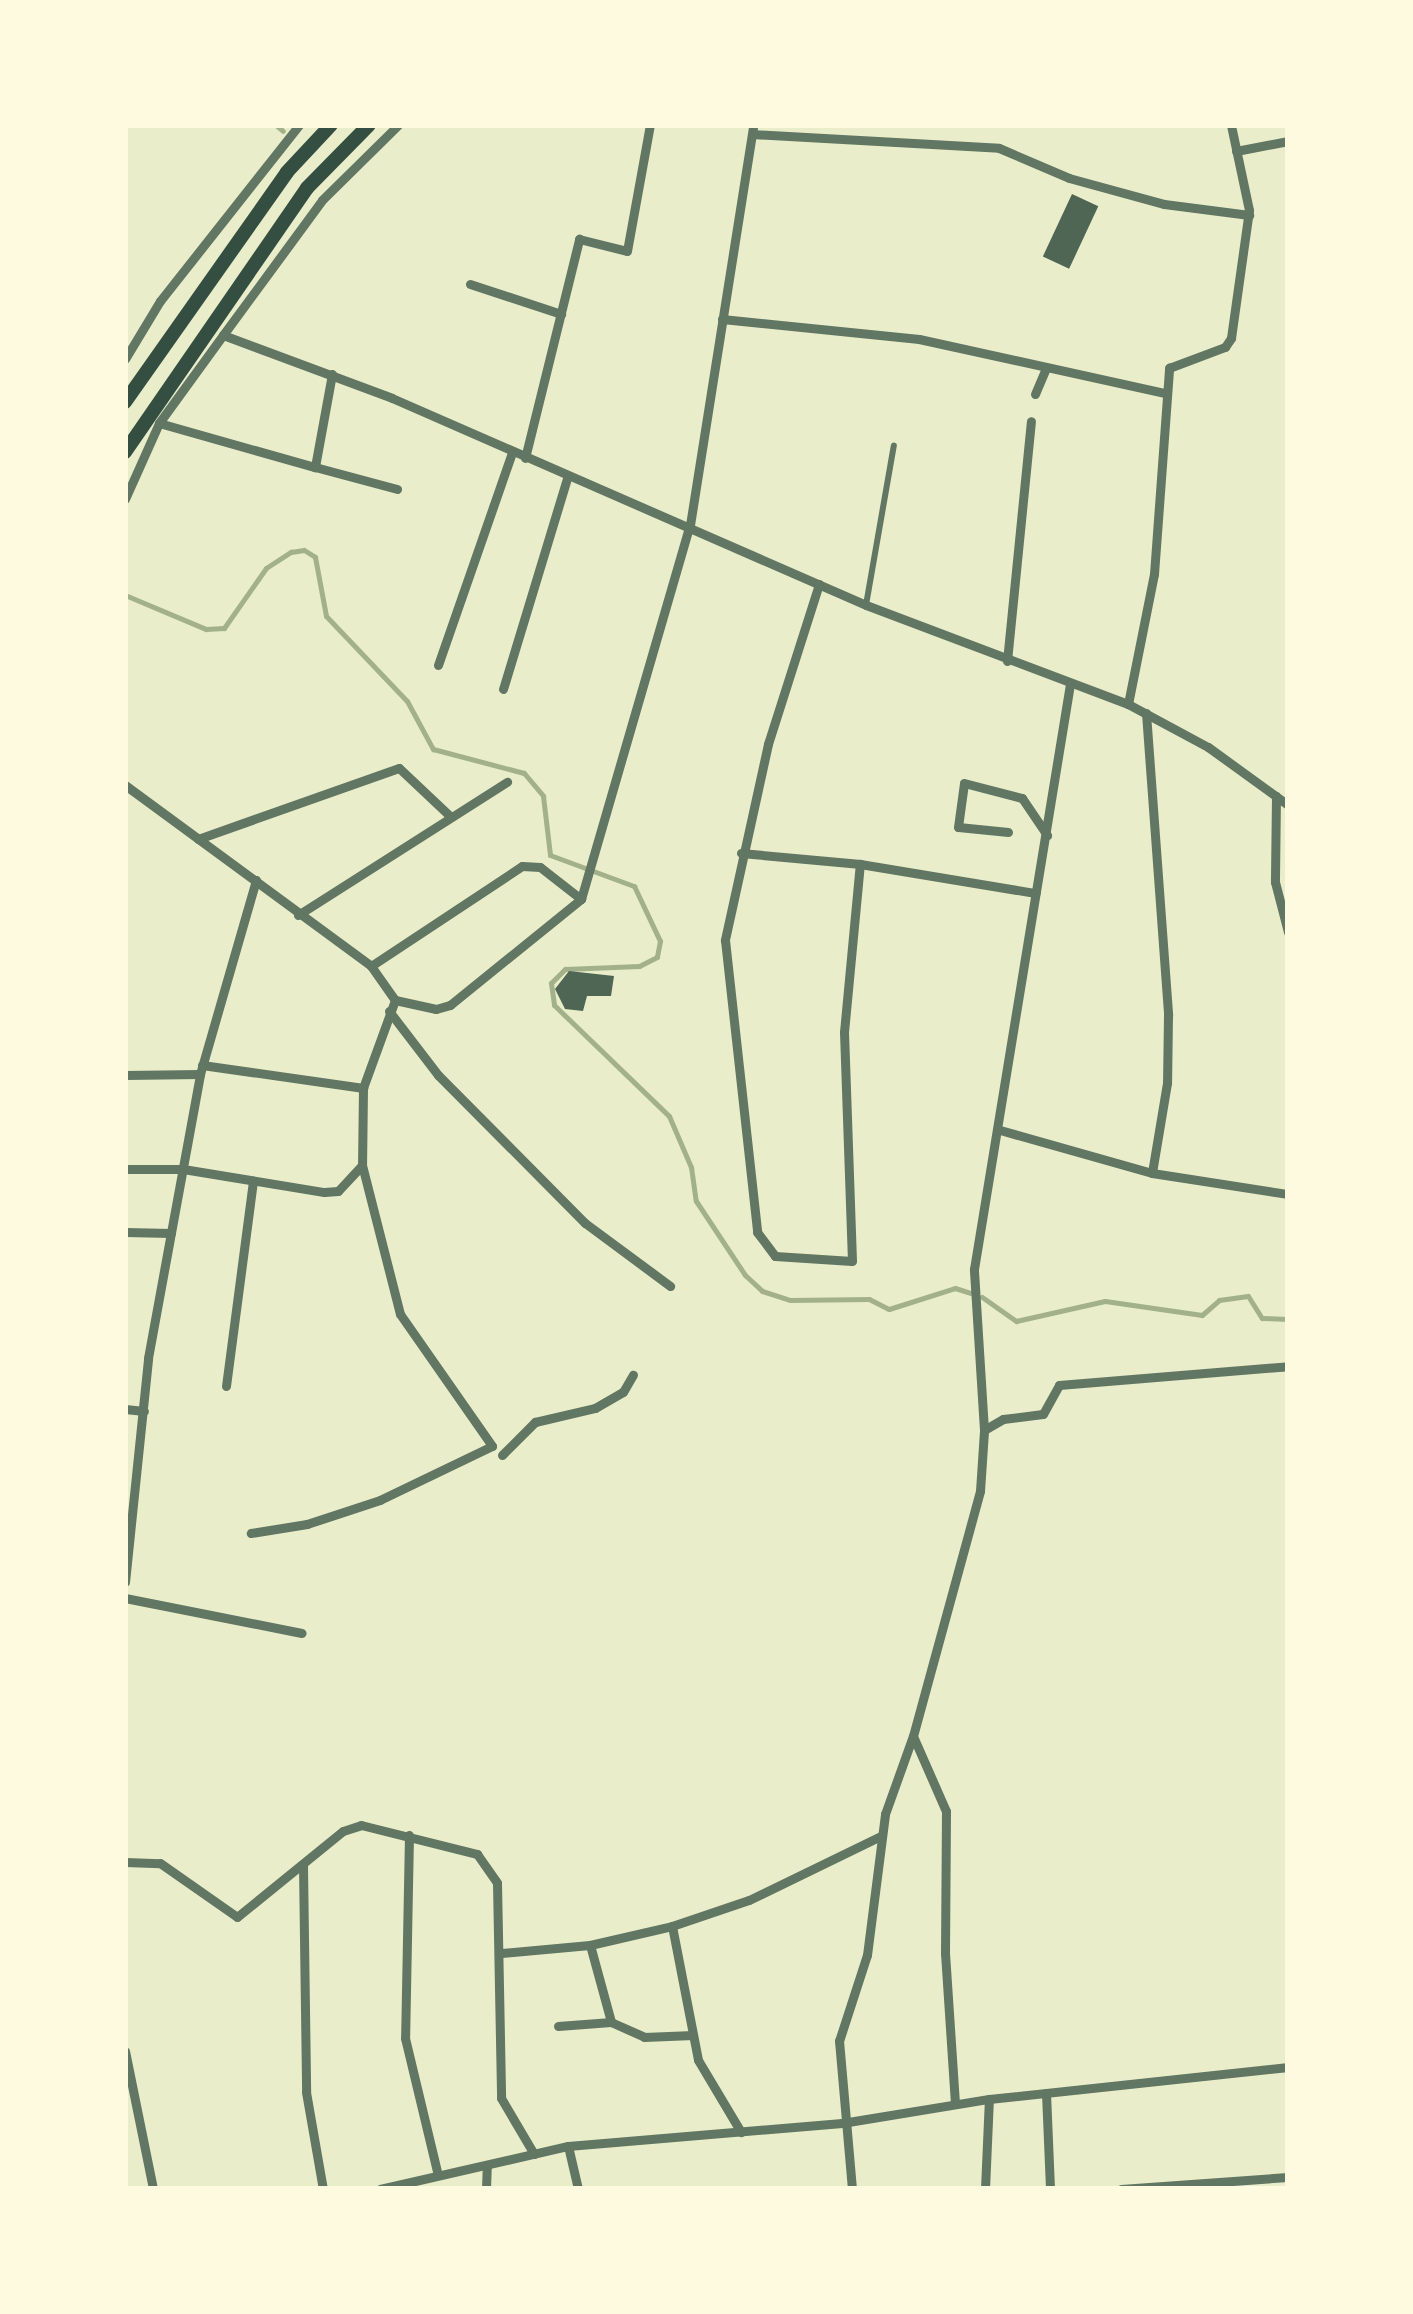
<!DOCTYPE html>
<style>
body{margin:0}
#map{position:relative;width:1413px;height:2314px;overflow:hidden;background:#e9edc9;font-family:"Archivo Narrow",sans-serif}
div>[style]{position:absolute}
.stream>*{height:5px;margin:-2.5px;padding:0 2.5px;transform-origin:2.5px;border-radius:2.5px;background:#a3b18a}
.building>*{inset:0;background:#4f6655;transform-origin:0 0}
.pedestrian>*{height:6px;margin:-3px;padding:0 3px;transform-origin:3px;border-radius:3px;background:#617663}
.minor>*{height:9px;margin:-4.5px;padding:0 4.5px;transform-origin:4.5px;border-radius:4.5px;background:#617663}
.primary>*{height:14px;margin:-7px;padding:0 7px;transform-origin:7px;border-radius:7px;background:#344e41}
span{translate:-50% -50%;white-space:nowrap;text-align:center;line-height:1.15;-webkit-text-stroke:9px #fefae0;paint-order:stroke}
.frame{position:absolute;inset:0;border:128px solid #fefae0;pointer-events:none}
</style>
<div id="map">
<div class="stream">
<div style="left:276px;top:125px;width:9px;rotate:41deg"></div>
<div style="left:125px;top:595px;width:88px;rotate:22.8deg"></div>
<div style="left:206px;top:629px;width:18px;rotate:-3deg"></div>
<div style="left:224px;top:628px;width:73px;rotate:-55deg"></div>
<div style="left:266px;top:568px;width:30px;rotate:-33deg"></div>
<div style="left:291px;top:552px;width:13px;rotate:-9deg"></div>
<div style="left:304px;top:550px;width:13px;rotate:32deg"></div>
<div style="left:315px;top:557px;width:60px;rotate:79.4deg"></div>
<div style="left:326px;top:616px;width:117px;rotate:46.4deg"></div>
<div style="left:407px;top:701px;width:55px;rotate:61.6deg"></div>
<div style="left:433px;top:749px;width:94px;rotate:14.8deg"></div>
<div style="left:524px;top:773px;width:30px;rotate:50deg"></div>
<div style="left:543px;top:796px;width:59px;rotate:83.2deg"></div>
<div style="left:550px;top:855px;width:90px;rotate:20.3deg"></div>
<div style="left:634px;top:886px;width:61px;rotate:64.7deg"></div>
<div style="left:660px;top:941px;width:16px;rotate:101deg"></div>
<div style="left:657px;top:957px;width:20px;rotate:153deg"></div>
<div style="left:639px;top:966px;width:74px;rotate:177.7deg"></div>
<div style="left:565px;top:969px;width:20px;rotate:135deg"></div>
<div style="left:551px;top:983px;width:22px;rotate:82deg"></div>
<div style="left:554px;top:1005px;width:160px;rotate:44deg"></div>
<div style="left:669px;top:1116px;width:56px;rotate:66.7deg"></div>
<div style="left:691px;top:1167px;width:34px;rotate:82deg"></div>
<div style="left:696px;top:1201px;width:89px;rotate:56.5deg"></div>
<div style="left:745px;top:1275px;width:23px;rotate:43deg"></div>
<div style="left:762px;top:1291px;width:29px;rotate:18deg"></div>
<div style="left:790px;top:1300px;width:79px;rotate:-0.7deg"></div>
<div style="left:869px;top:1299px;width:22px;rotate:27deg"></div>
<div style="left:889px;top:1309px;width:69px;rotate:-17.7deg"></div>
<div style="left:955px;top:1288px;width:16px;rotate:18deg"></div>
<div style="left:982px;top:1297px;width:42px;rotate:35.2deg"></div>
<div style="left:1016px;top:1321px;width:91px;rotate:-12.7deg"></div>
<div style="left:1105px;top:1301px;width:98px;rotate:8.2deg"></div>
<div style="left:1202px;top:1315px;width:23px;rotate:-41deg"></div>
<div style="left:1219px;top:1300px;width:29px;rotate:-8deg"></div>
<div style="left:1248px;top:1296px;width:26px;rotate:58deg"></div>
<div style="left:1262px;top:1318px;width:26px;rotate:2deg"></div>
</div>
<div class="building">
<div style="left:1072px;top:194px;width:29px;height:69px;rotate:25deg"></div>
<div style="clip-path:polygon(569px 971px,614px 976px,611px 996px,587px 996px,583px 1011px,565px 1009px,555px 989px)"></div>
</div>
<div class="pedestrian">
<div style="left:866px;top:605px;width:162px;rotate:-80.1deg"></div>
</div>
<div class="minor">
<div style="left:752px;top:134px;width:247px;rotate:3.2deg"></div>
<div style="left:999px;top:148px;width:76px;rotate:23.2deg"></div>
<div style="left:1069px;top:178px;width:98px;rotate:15.3deg"></div>
<div style="left:1164px;top:204px;width:86px;rotate:7.4deg"></div>
<div style="left:1236px;top:151px;width:53px;rotate:-10.9deg"></div>
<div style="left:470px;top:284px;width:96px;rotate:18.2deg"></div>
<div style="left:722px;top:319px;width:198px;rotate:5.8deg"></div>
<div style="left:919px;top:339px;width:252px;rotate:12.4deg"></div>
<div style="left:223px;top:335px;width:180px;rotate:20.4deg"></div>
<div style="left:392px;top:398px;width:517px;rotate:23.59deg"></div>
<div style="left:866px;top:605px;width:280px;rotate:20.7deg"></div>
<div style="left:1128px;top:704px;width:91px;rotate:28.3deg"></div>
<div style="left:1208px;top:747px;width:99px;rotate:35.9deg"></div>
<div style="left:125px;top:359px;width:68px;rotate:-58.9deg"></div>
<div style="left:160px;top:301px;width:224px;rotate:-51.7deg"></div>
<div style="left:332px;top:374px;width:95px;rotate:100.4deg"></div>
<div style="left:315px;top:467px;width:85px;rotate:15deg"></div>
<div style="left:1035px;top:394px;width:26px;rotate:-67deg"></div>
<div style="left:159px;top:423px;width:162px;rotate:15.8deg"></div>
<div style="left:525px;top:458px;width:226px;rotate:-76.1deg"></div>
<div style="left:579px;top:239px;width:49px;rotate:14deg"></div>
<div style="left:627px;top:251px;width:128px;rotate:-79.7deg"></div>
<div style="left:125px;top:499px;width:83px;rotate:-65.9deg"></div>
<div style="left:159px;top:423px;width:109px;rotate:-54deg"></div>
<div style="left:223px;top:335px;width:167px;rotate:-53.7deg"></div>
<div style="left:322px;top:200px;width:107px;rotate:-44.6deg"></div>
<div style="left:819px;top:584px;width:168px;rotate:107.7deg"></div>
<div style="left:768px;top:744px;width:201px;rotate:102.4deg"></div>
<div style="left:725px;top:940px;width:294px;rotate:83.7deg"></div>
<div style="left:757px;top:1232px;width:30px;rotate:53deg"></div>
<div style="left:775px;top:1256px;width:77px;rotate:3.7deg"></div>
<div style="left:852px;top:1261px;width:229px;rotate:-92deg"></div>
<div style="left:844px;top:1032px;width:169px;rotate:-84.6deg"></div>
<div style="left:1007px;top:661px;width:241px;rotate:-84.3deg"></div>
<div style="left:438px;top:665px;width:225px;rotate:-70.8deg"></div>
<div style="left:503px;top:689px;width:220px;rotate:-73.1deg"></div>
<div style="left:1128px;top:704px;width:133px;rotate:-78.7deg"></div>
<div style="left:1154px;top:574px;width:207px;rotate:-85.8deg"></div>
<div style="left:1169px;top:368px;width:60px;rotate:-20.6deg"></div>
<div style="left:1225px;top:347px;width:11px;rotate:-56deg"></div>
<div style="left:1231px;top:338px;width:129px;rotate:-82deg"></div>
<div style="left:1249px;top:210px;width:87px;rotate:-102deg"></div>
<div style="left:1146px;top:713px;width:303px;rotate:85.8deg"></div>
<div style="left:1168px;top:1015px;width:68px;rotate:90.8deg"></div>
<div style="left:1167px;top:1083px;width:91px;rotate:99.5deg"></div>
<div style="left:125px;top:785px;width:305px;rotate:36.3deg"></div>
<div style="left:371px;top:966px;width:42px;rotate:54.8deg"></div>
<div style="left:395px;top:1000px;width:94px;rotate:110deg"></div>
<div style="left:363px;top:1088px;width:77px;rotate:90.7deg"></div>
<div style="left:362px;top:1165px;width:154px;rotate:75.7deg"></div>
<div style="left:400px;top:1314px;width:161px;rotate:55.1deg"></div>
<div style="left:492px;top:1446px;width:124px;rotate:154.3deg"></div>
<div style="left:380px;top:1500px;width:77px;rotate:161.8deg"></div>
<div style="left:307px;top:1524px;width:57px;rotate:170.9deg"></div>
<div style="left:1276px;top:796px;width:86px;rotate:90.7deg"></div>
<div style="left:1275px;top:882px;width:52px;rotate:75.4deg"></div>
<div style="left:1008px;top:832px;width:50px;rotate:-174.3deg"></div>
<div style="left:958px;top:827px;width:44px;rotate:-82.2deg"></div>
<div style="left:964px;top:783px;width:60px;rotate:14.5deg"></div>
<div style="left:1022px;top:798px;width:45px;rotate:56deg"></div>
<div style="left:198px;top:839px;width:213px;rotate:-19.5deg"></div>
<div style="left:399px;top:768px;width:71px;rotate:43.3deg"></div>
<div style="left:741px;top:853px;width:120px;rotate:5.3deg"></div>
<div style="left:860px;top:864px;width:178px;rotate:9.4deg"></div>
<div style="left:298px;top:915px;width:248px;rotate:-32.5deg"></div>
<div style="left:371px;top:966px;width:181px;rotate:-33.5deg"></div>
<div style="left:522px;top:866px;width:18px;rotate:3deg"></div>
<div style="left:540px;top:867px;width:52px;rotate:38deg"></div>
<div style="left:395px;top:1000px;width:42px;rotate:12.4deg"></div>
<div style="left:436px;top:1009px;width:15px;rotate:-16deg"></div>
<div style="left:450px;top:1005px;width:169px;rotate:-39deg"></div>
<div style="left:581px;top:899px;width:390px;rotate:-73.8deg"></div>
<div style="left:690px;top:525px;width:405px;rotate:-81deg"></div>
<div style="left:389px;top:1011px;width:81px;rotate:52.6deg"></div>
<div style="left:438px;top:1075px;width:209px;rotate:45.2deg"></div>
<div style="left:585px;top:1223px;width:106px;rotate:36.5deg"></div>
<div style="left:202px;top:1065px;width:163px;rotate:8.1deg"></div>
<div style="left:125px;top:1075px;width:75px;rotate:-0.8deg"></div>
<div style="left:1000px;top:1130px;width:158px;rotate:15.8deg"></div>
<div style="left:1152px;top:1173px;width:138px;rotate:8.8deg"></div>
<div style="left:125px;top:1169px;width:58px"></div>
<div style="left:183px;top:1169px;width:143px;rotate:9.3deg"></div>
<div style="left:324px;top:1192px;width:14px;rotate:-4deg"></div>
<div style="left:338px;top:1191px;width:35px;rotate:-47deg"></div>
<div style="left:125px;top:1232px;width:46px;rotate:1.2deg"></div>
<div style="left:226px;top:1386px;width:207px;rotate:-82.5deg"></div>
<div style="left:125px;top:1409px;width:19px;rotate:6deg"></div>
<div style="left:984px;top:1430px;width:22px;rotate:-30deg"></div>
<div style="left:1003px;top:1419px;width:40px;rotate:-7.1deg"></div>
<div style="left:1043px;top:1414px;width:33px;rotate:-61deg"></div>
<div style="left:1059px;top:1385px;width:230px;rotate:-4.7deg"></div>
<div style="left:502px;top:1455px;width:47px;rotate:-45deg"></div>
<div style="left:535px;top:1422px;width:62px;rotate:-13.1deg"></div>
<div style="left:595px;top:1408px;width:32px;rotate:-30deg"></div>
<div style="left:623px;top:1392px;width:20px;rotate:-60deg"></div>
<div style="left:125px;top:1582px;width:225px;rotate:-84.1deg"></div>
<div style="left:148px;top:1358px;width:289px;rotate:-79.6deg"></div>
<div style="left:200px;top:1074px;width:202px;rotate:-73.9deg"></div>
<div style="left:125px;top:1598px;width:180px;rotate:11.2deg"></div>
<div style="left:913px;top:1736px;width:82px;rotate:66.3deg"></div>
<div style="left:946px;top:1811px;width:142px;rotate:90.4deg"></div>
<div style="left:945px;top:1953px;width:151px;rotate:86.2deg"></div>
<div style="left:409px;top:1835px;width:203px;rotate:91.1deg"></div>
<div style="left:405px;top:2038px;width:137px;rotate:76.5deg"></div>
<div style="left:125px;top:1862px;width:35px;rotate:2deg"></div>
<div style="left:160px;top:1863px;width:94px;rotate:35deg"></div>
<div style="left:237px;top:1917px;width:136px;rotate:-39.1deg"></div>
<div style="left:343px;top:1831px;width:19px;rotate:-18deg"></div>
<div style="left:361px;top:1825px;width:120px;rotate:14deg"></div>
<div style="left:477px;top:1854px;width:35px;rotate:55deg"></div>
<div style="left:497px;top:1883px;width:215px;rotate:88.9deg"></div>
<div style="left:501px;top:2098px;width:65px;rotate:59.5deg"></div>
<div style="left:303px;top:1866px;width:226px;rotate:89.2deg"></div>
<div style="left:306px;top:2092px;width:98px;rotate:80.1deg"></div>
<div style="left:672px;top:1926px;width:136px;rotate:79deg"></div>
<div style="left:698px;top:2060px;width:84px;rotate:59.2deg"></div>
<div style="left:590px;top:1945px;width:80px;rotate:74.7deg"></div>
<div style="left:502px;top:1953px;width:88px;rotate:-5.2deg"></div>
<div style="left:590px;top:1945px;width:84px;rotate:-13deg"></div>
<div style="left:672px;top:1926px;width:81px;rotate:-18.7deg"></div>
<div style="left:749px;top:1900px;width:147px;rotate:-25.9deg"></div>
<div style="left:558px;top:2026px;width:53px;rotate:-4.3deg"></div>
<div style="left:611px;top:2022px;width:36px;rotate:24deg"></div>
<div style="left:644px;top:2037px;width:49px;rotate:-2.3deg"></div>
<div style="left:125px;top:2051px;width:141px;rotate:78.5deg"></div>
<div style="left:1046px;top:2093px;width:96px;rotate:87.6deg"></div>
<div style="left:568px;top:2146px;width:44px;rotate:76.9deg"></div>
<div style="left:380px;top:2189px;width:193px;rotate:-12.9deg"></div>
<div style="left:568px;top:2146px;width:275px;rotate:-4.8deg"></div>
<div style="left:842px;top:2123px;width:149px;rotate:-9.3deg"></div>
<div style="left:989px;top:2099px;width:301px;rotate:-6.1deg"></div>
<div style="left:486px;top:2189px;width:23px;rotate:-88deg"></div>
<div style="left:852px;top:2189px;width:149px;rotate:-95deg"></div>
<div style="left:839px;top:2041px;width:90px;rotate:-72deg"></div>
<div style="left:867px;top:1955px;width:142px;rotate:-82.7deg"></div>
<div style="left:885px;top:1814px;width:83px;rotate:-70.3deg"></div>
<div style="left:913px;top:1736px;width:254px;rotate:-74.7deg"></div>
<div style="left:980px;top:1491px;width:61px;rotate:-86.2deg"></div>
<div style="left:984px;top:1430px;width:161px;rotate:-93.6deg"></div>
<div style="left:974px;top:1269px;width:593px;rotate:-80.68deg"></div>
<div style="left:985px;top:2189px;width:90px;rotate:-87.5deg"></div>
<div style="left:1121px;top:2189px;width:167px;rotate:-4.1deg"></div>
</div>
<div class="primary">
<div style="left:125px;top:402px;width:281px;rotate:-54.8deg"></div>
<div style="left:287px;top:172px;width:64px;rotate:-46.9deg"></div>
<div style="left:125px;top:452px;width:321px;rotate:-55.4deg"></div>
<div style="left:307px;top:188px;width:88px;rotate:-45.5deg"></div>
</div>
<div class="frame"></div>
</div>
